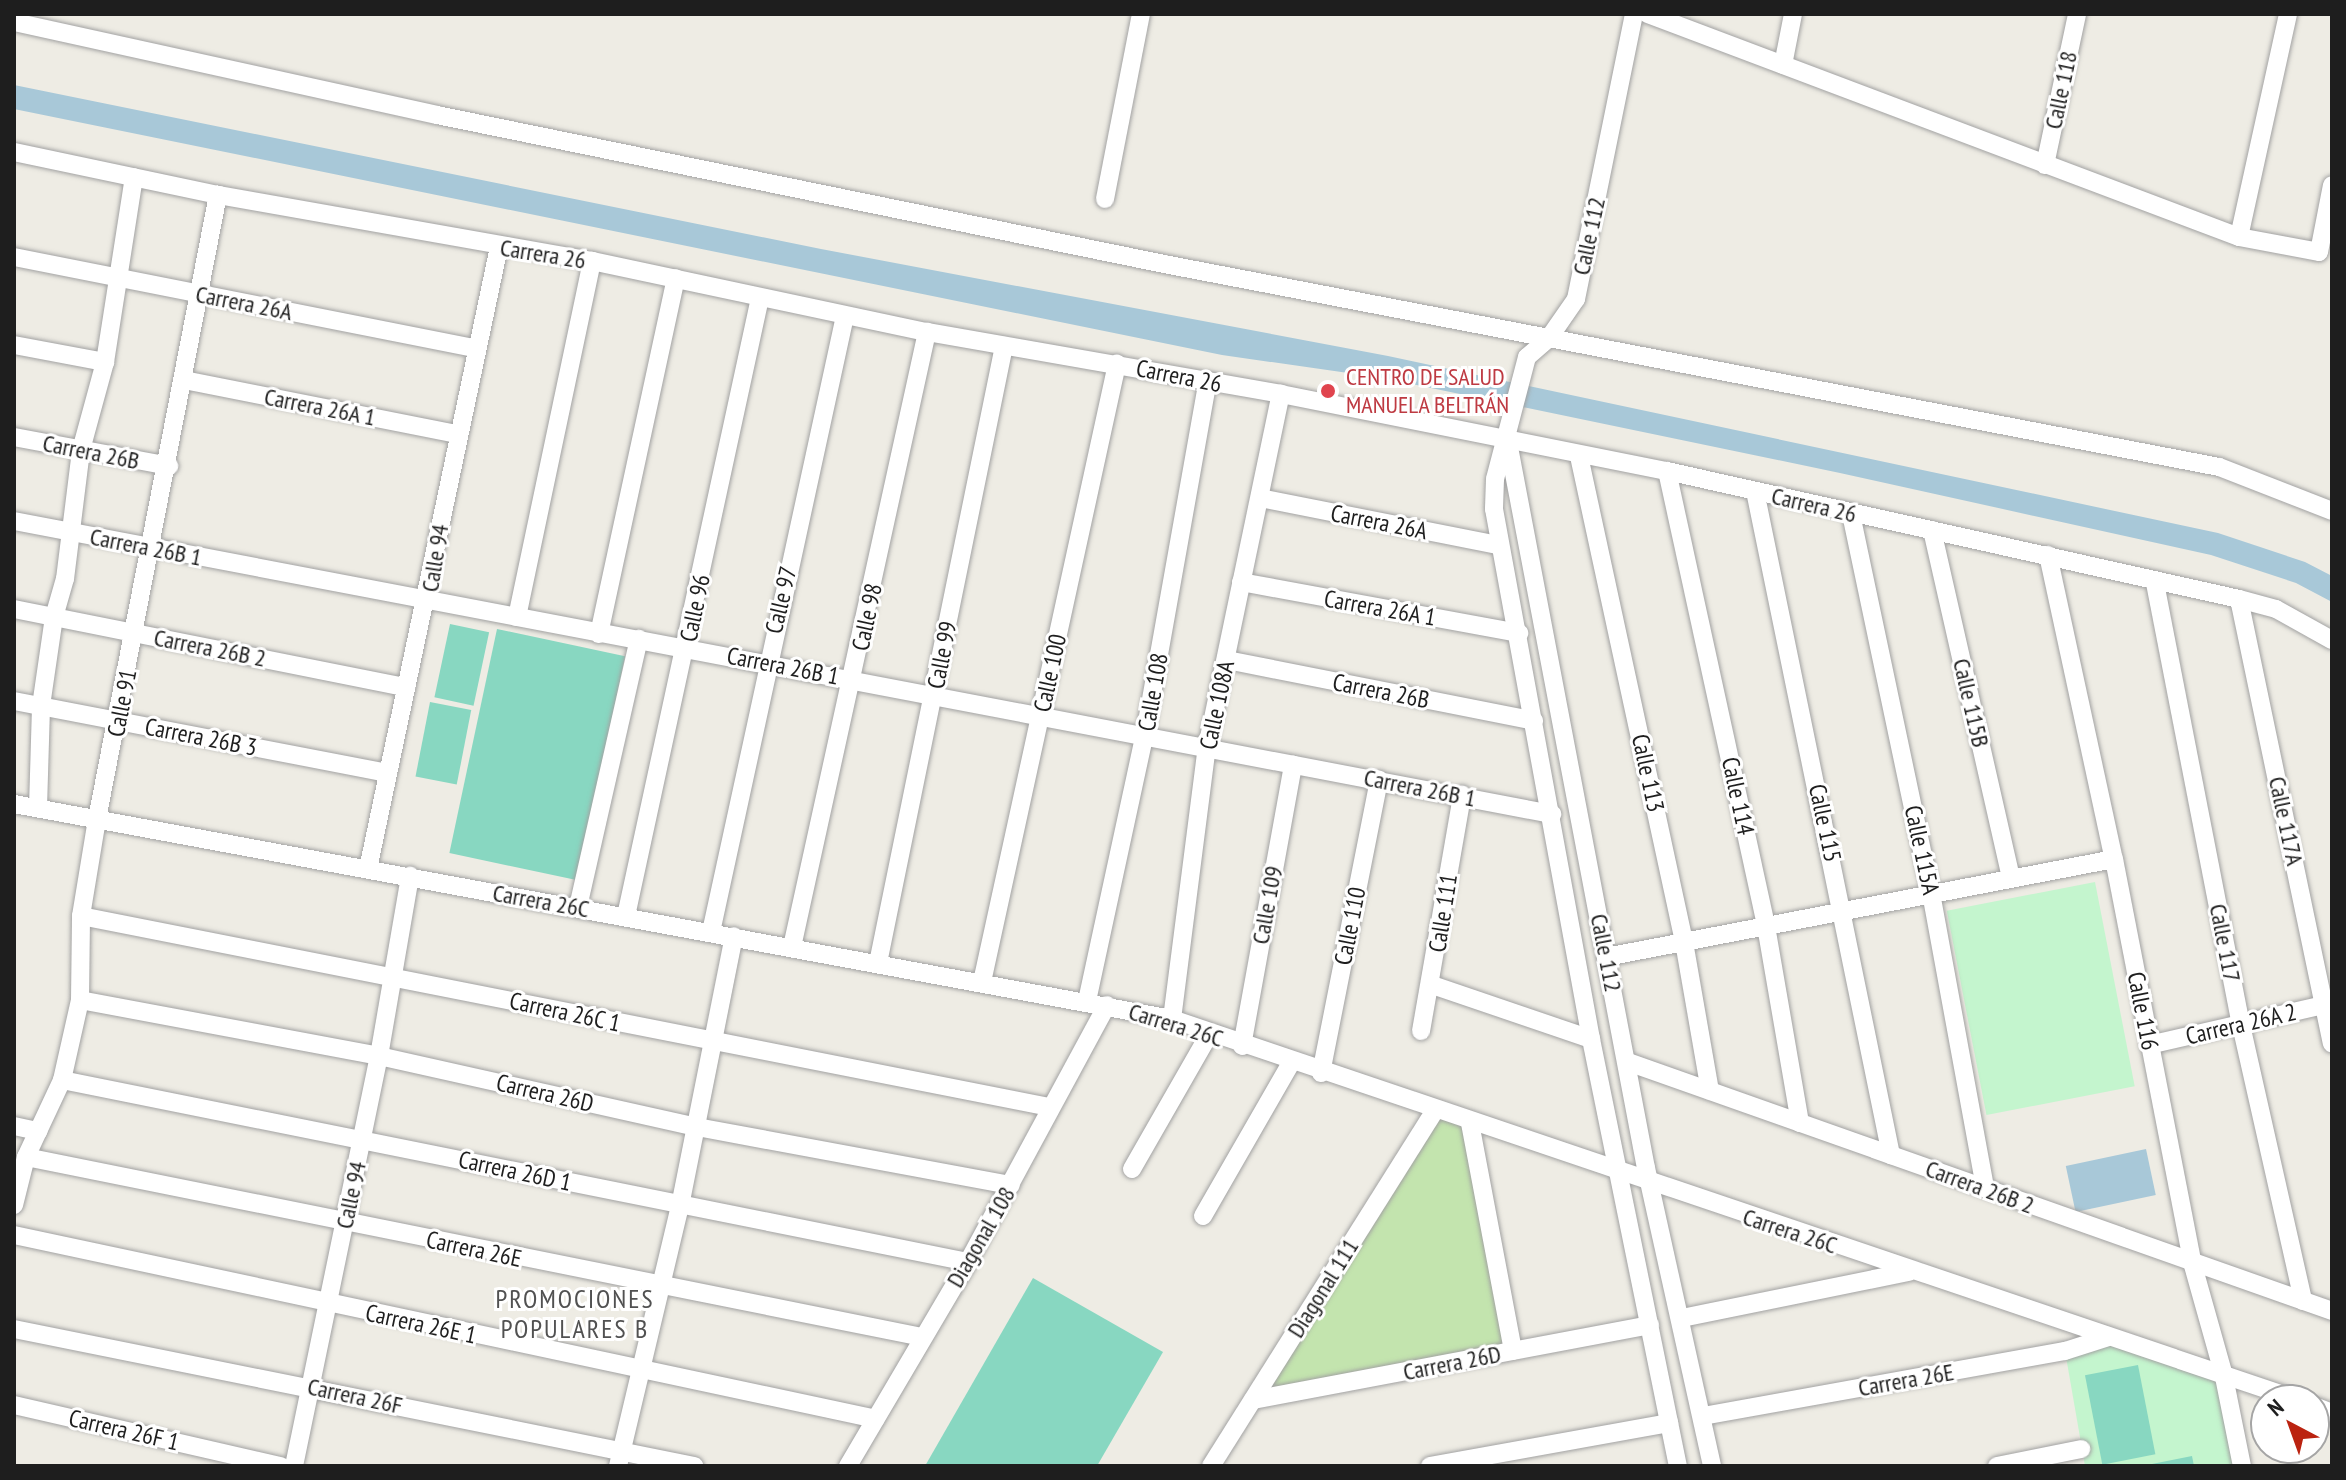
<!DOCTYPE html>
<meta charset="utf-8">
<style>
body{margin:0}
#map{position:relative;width:2346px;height:1480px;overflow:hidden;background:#eeece4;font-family:"PT Sans Narrow",sans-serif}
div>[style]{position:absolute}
.grass>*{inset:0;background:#c3e4ae}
.park>*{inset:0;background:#c4f5ce;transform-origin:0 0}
.pitch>*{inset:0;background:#88d7c1;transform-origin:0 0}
.water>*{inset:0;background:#a8c8d8;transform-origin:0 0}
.roads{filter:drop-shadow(0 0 2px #a2a2a2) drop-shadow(0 0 2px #a2a2a2)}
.minor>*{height:18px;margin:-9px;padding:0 9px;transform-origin:9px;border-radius:9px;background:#fff}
.dots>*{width:22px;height:22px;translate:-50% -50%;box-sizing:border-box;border:4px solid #fff;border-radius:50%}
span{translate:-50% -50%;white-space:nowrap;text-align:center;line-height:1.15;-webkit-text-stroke:6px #fff;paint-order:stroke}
.street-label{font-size:24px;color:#1e1e1e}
.health-label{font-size:24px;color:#be3a42}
.left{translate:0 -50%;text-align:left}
.neighbourhood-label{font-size:26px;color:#515151;letter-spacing:2px}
.frame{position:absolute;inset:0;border:16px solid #1e1e1e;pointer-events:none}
.north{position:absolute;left:2250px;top:1384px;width:80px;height:80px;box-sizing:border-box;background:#fff;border:2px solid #a5a5a5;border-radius:50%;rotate:319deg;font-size:22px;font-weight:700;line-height:32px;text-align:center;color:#1e1e1e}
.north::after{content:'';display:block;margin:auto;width:28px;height:36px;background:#bb2310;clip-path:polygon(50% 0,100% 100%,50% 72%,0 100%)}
</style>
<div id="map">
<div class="grass">
<div style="clip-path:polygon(1435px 1110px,1470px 1123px,1513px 1351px,1253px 1400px)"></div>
</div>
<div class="park">
<div style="left:2095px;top:882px;width:208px;height:151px;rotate:79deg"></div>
<div style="clip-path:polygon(2109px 1337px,2223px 1372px,2242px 1466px,2085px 1466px,2065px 1351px)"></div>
</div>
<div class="pitch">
<div style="left:450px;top:624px;width:40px;height:75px;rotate:12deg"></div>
<div style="left:497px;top:629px;width:131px;height:229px;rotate:12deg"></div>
<div style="left:430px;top:702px;width:42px;height:76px;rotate:11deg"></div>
<div style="clip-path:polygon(1033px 1278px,1163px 1352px,1097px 1466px,925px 1466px)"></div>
<div style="left:2138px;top:1365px;width:91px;height:54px;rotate:79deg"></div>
<div style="clip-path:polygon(2192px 1456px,2194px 1466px,2142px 1466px)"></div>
</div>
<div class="water">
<div style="clip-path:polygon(14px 85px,821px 249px,1388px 356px,2218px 533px,2305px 562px,2332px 576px,2332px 602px,2296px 583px,2211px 555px,1840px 473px,1383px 378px,1222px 355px,14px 109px)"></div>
<div style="left:2146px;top:1149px;width:47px;height:82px;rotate:78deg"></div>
</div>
<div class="roads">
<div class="minor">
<div style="left:1634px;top:14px;width:291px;rotate:101.5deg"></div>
<div style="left:1576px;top:299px;width:47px;rotate:124.7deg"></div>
<div style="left:1549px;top:338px;width:29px;rotate:139deg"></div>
<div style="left:1527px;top:357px;width:126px;rotate:104.7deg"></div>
<div style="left:1495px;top:479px;width:30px;rotate:92deg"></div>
<div style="left:1494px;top:509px;width:539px;rotate:79.63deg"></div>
<div style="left:1591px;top:1039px;width:436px;rotate:78.5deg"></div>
<div style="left:1648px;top:14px;width:632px;rotate:20.67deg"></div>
<div style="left:2239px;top:237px;width:81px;rotate:10.6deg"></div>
<div style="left:2319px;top:252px;width:68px;rotate:-79deg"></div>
<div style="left:14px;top:22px;width:433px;rotate:12.4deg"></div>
<div style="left:437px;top:115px;width:742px;rotate:11.58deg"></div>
<div style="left:1164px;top:264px;width:1074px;rotate:10.89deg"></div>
<div style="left:2219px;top:467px;width:121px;rotate:21.3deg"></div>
<div style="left:1783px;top:65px;width:52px;rotate:-78.9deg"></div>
<div style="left:14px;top:152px;width:208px;rotate:11.9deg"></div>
<div style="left:218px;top:195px;width:380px;rotate:10deg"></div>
<div style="left:592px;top:261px;width:342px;rotate:12deg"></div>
<div style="left:927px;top:332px;width:359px;rotate:9.9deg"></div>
<div style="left:1281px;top:394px;width:394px;rotate:11.3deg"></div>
<div style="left:1667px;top:471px;width:586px;rotate:12.61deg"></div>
<div style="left:2239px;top:599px;width:38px;rotate:15deg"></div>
<div style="left:2276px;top:609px;width:64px;rotate:29deg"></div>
<div style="left:2045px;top:165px;width:154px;rotate:-78deg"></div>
<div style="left:1105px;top:199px;width:188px;rotate:-79deg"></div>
<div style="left:2239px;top:237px;width:228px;rotate:-77.6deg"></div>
<div style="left:14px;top:257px;width:470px;rotate:11.2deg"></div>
<div style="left:14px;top:345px;width:93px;rotate:10.6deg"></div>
<div style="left:184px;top:380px;width:278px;rotate:11.2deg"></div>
<div style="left:14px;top:437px;width:158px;rotate:10.6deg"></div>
<div style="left:1508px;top:442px;width:739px;rotate:79.24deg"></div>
<div style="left:1646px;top:1168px;width:305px;rotate:77.5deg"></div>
<div style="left:1579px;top:456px;width:497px;rotate:77.8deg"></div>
<div style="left:1684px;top:942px;width:151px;rotate:80.1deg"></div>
<div style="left:1667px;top:471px;width:466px;rotate:77.7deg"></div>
<div style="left:1766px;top:926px;width:200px;rotate:80.2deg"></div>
<div style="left:1755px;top:491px;width:678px;rotate:78.42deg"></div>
<div style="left:1260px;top:498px;width:243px;rotate:11.2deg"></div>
<div style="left:1851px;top:514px;width:387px;rotate:78.1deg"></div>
<div style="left:1931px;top:893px;width:300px;rotate:79.6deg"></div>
<div style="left:14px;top:521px;width:1566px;rotate:10.79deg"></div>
<div style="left:1932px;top:530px;width:356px;rotate:77.2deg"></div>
<div style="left:2048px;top:555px;width:311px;rotate:77.8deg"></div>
<div style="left:2114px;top:859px;width:410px;rotate:79deg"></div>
<div style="left:2192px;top:1262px;width:114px;rotate:74.3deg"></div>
<div style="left:2223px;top:1372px;width:96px;rotate:78.6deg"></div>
<div style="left:1241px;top:582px;width:283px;rotate:10.4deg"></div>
<div style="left:2155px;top:583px;width:450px;rotate:79deg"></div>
<div style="left:2241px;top:1025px;width:283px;rotate:77.3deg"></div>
<div style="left:2239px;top:599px;width:454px;rotate:78.2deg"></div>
<div style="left:14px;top:609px;width:400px;rotate:11.3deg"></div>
<div style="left:517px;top:617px;width:364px;rotate:-78.1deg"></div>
<div style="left:599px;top:634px;width:364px;rotate:-77.8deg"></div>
<div style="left:1227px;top:660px;width:313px;rotate:11.2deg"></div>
<div style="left:14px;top:701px;width:381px;rotate:10.9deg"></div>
<div style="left:14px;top:804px;width:1178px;rotate:10.52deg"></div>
<div style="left:1172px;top:1019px;width:1189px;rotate:18.69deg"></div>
<div style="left:38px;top:808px;width:102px;rotate:-88.3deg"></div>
<div style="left:41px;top:706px;width:90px;rotate:-81.7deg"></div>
<div style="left:54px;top:617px;width:40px;rotate:-74deg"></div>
<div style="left:65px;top:579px;width:130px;rotate:-82.9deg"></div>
<div style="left:81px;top:450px;width:91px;rotate:-74.7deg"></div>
<div style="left:105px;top:362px;width:187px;rotate:-81.1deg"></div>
<div style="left:368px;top:869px;width:636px;rotate:-78.11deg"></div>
<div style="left:578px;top:907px;width:275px;rotate:-77.2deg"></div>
<div style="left:81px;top:916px;width:987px;rotate:11.16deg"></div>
<div style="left:626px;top:916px;width:632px;rotate:-77.77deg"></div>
<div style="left:711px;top:932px;width:630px;rotate:-77.73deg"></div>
<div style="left:792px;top:947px;width:630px;rotate:-77.62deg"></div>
<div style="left:1606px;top:957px;width:517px;rotate:-10.92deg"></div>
<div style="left:878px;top:963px;width:630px;rotate:-78.46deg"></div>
<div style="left:982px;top:982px;width:633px;rotate:-77.68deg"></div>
<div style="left:1432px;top:985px;width:168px;rotate:18.8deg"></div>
<div style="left:80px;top:1000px;width:304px;rotate:10.6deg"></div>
<div style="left:379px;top:1056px;width:326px;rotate:12.6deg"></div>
<div style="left:697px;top:1127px;width:319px;rotate:10.5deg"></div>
<div style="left:1087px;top:1001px;width:274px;rotate:-77.8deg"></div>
<div style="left:1145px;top:733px;width:358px;rotate:-79.9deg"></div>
<div style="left:1172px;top:1019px;width:274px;rotate:-82.7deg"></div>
<div style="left:1207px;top:747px;width:361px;rotate:-78.2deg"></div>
<div style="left:1421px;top:1031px;width:240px;rotate:-80.1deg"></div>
<div style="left:2149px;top:1045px;width:188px;rotate:-12.9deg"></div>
<div style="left:1242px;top:1046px;width:286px;rotate:-79.7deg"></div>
<div style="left:1628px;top:1062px;width:747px;rotate:19.48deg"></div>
<div style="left:1321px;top:1073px;width:299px;rotate:-78.8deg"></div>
<div style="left:62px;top:1080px;width:924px;rotate:11.36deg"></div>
<div style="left:1470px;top:1123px;width:232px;rotate:79.3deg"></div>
<div style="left:14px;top:1126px;width:25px;rotate:12deg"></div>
<div style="left:26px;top:1157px;width:914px;rotate:11.36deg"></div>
<div style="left:1132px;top:1169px;width:157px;rotate:-60.2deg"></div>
<div style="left:14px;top:1205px;width:49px;rotate:-76deg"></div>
<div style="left:26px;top:1157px;width:85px;rotate:-64.9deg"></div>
<div style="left:62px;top:1080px;width:82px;rotate:-77.3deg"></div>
<div style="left:80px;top:1000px;width:84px;rotate:-89.3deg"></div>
<div style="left:81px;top:916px;width:98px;rotate:-80.6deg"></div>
<div style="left:97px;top:819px;width:636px;rotate:-79.03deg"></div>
<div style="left:1203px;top:1216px;width:177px;rotate:-60.1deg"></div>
<div style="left:14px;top:1235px;width:881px;rotate:12.05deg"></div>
<div style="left:1682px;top:1318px;width:231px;rotate:-11.5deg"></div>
<div style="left:14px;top:1329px;width:694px;rotate:11.39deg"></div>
<div style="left:1253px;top:1400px;width:404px;rotate:-10.7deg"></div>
<div style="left:14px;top:1405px;width:274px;rotate:12.9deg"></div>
<div style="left:2314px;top:1406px;width:19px;rotate:21deg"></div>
<div style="left:1703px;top:1416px;width:368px;rotate:-10.2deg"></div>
<div style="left:2065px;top:1351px;width:46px;rotate:-17.7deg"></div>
<div style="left:294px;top:1466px;width:419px;rotate:-78.3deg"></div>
<div style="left:379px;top:1056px;width:183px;rotate:-80.2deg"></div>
<div style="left:618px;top:1466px;width:267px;rotate:-76.6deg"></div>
<div style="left:680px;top:1206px;width:275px;rotate:-78.7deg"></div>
<div style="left:848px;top:1466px;width:237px;rotate:-59.5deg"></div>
<div style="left:968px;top:1262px;width:292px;rotate:-61.6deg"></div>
<div style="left:1211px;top:1466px;width:421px;rotate:-57.8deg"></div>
<div style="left:1430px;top:1466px;width:243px;rotate:-10.2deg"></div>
<div style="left:1997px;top:1466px;width:86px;rotate:-11.4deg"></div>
</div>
</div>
<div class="dots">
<div style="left:1328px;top:391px;background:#e0444e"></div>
</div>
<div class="street-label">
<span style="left:2061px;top:90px;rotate:-78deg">Calle 118</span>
<span style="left:1589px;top:236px;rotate:-78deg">Calle 112</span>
<span style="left:543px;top:254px;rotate:9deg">Carrera 26</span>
<span style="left:244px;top:303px;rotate:11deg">Carrera 26A</span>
<span style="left:1179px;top:376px;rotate:11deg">Carrera 26</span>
<span style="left:320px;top:407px;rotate:11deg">Carrera 26A 1</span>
<span style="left:91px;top:452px;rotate:11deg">Carrera 26B</span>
<span style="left:1814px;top:505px;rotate:13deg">Carrera 26</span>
<span style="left:1379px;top:522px;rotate:11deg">Carrera 26A</span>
<span style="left:146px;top:547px;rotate:11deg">Carrera 26B 1</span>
<span style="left:435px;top:558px;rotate:-81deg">Calle 94</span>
<span style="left:781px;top:600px;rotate:-77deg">Calle 97</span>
<span style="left:695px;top:608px;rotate:-78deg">Calle 96</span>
<span style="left:1380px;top:608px;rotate:10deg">Carrera 26A 1</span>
<span style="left:867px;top:617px;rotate:-78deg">Calle 98</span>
<span style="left:210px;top:648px;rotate:11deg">Carrera 26B 2</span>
<span style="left:942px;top:655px;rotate:-79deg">Calle 99</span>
<span style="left:783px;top:666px;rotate:11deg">Carrera 26B 1</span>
<span style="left:1050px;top:673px;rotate:-78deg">Calle 100</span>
<span style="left:1381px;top:691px;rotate:11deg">Carrera 26B</span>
<span style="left:1153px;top:692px;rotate:-80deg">Calle 108</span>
<span style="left:122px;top:703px;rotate:-79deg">Calle 91</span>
<span style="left:1971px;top:703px;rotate:77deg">Calle 115B</span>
<span style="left:1217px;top:705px;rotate:-78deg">Calle 108A</span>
<span style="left:201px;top:737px;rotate:11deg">Carrera 26B 3</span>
<span style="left:1648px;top:773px;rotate:78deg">Calle 113</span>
<span style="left:1420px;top:788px;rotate:11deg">Carrera 26B 1</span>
<span style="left:1738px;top:796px;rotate:78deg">Calle 114</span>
<span style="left:2286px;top:821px;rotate:78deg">Calle 117A</span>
<span style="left:1825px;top:823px;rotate:78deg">Calle 115</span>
<span style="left:1922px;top:850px;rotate:78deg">Calle 115A</span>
<span style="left:541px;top:901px;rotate:10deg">Carrera 26C</span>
<span style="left:1267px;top:905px;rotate:-80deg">Calle 109</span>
<span style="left:1443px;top:913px;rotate:-81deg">Calle 111</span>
<span style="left:1350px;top:926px;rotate:-79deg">Calle 110</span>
<span style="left:2225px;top:943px;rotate:79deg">Calle 117</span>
<span style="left:1606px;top:953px;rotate:79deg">Calle 112</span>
<span style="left:2143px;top:1011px;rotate:79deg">Calle 116</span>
<span style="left:565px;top:1012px;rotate:12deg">Carrera 26C 1</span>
<span style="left:2241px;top:1024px;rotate:-13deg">Carrera 26A 2</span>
<span style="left:1176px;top:1025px;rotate:17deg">Carrera 26C</span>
<span style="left:545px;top:1093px;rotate:13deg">Carrera 26D</span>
<span style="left:515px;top:1171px;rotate:12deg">Carrera 26D 1</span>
<span style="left:1980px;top:1187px;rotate:20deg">Carrera 26B 2</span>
<span style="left:351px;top:1195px;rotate:-78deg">Calle 94</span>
<span style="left:1790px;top:1231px;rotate:18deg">Carrera 26C</span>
<span style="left:981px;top:1237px;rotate:-60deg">Diagonal 108</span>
<span style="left:474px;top:1249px;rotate:12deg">Carrera 26E</span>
<span style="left:1323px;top:1288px;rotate:-58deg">Diagonal 111</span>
<span style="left:421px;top:1324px;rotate:12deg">Carrera 26E 1</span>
<span style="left:1452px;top:1363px;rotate:-11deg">Carrera 26D</span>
<span style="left:1906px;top:1380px;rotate:-10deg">Carrera 26E</span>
<span style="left:355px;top:1396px;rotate:12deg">Carrera 26F</span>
<span style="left:124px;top:1430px;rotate:13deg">Carrera 26F 1</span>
</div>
<div class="health-label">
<span class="left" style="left:1346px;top:391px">CENTRO DE SALUD<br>MANUELA BELTRÁN</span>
</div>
<div class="neighbourhood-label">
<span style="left:575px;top:1314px">PROMOCIONES<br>POPULARES B</span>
</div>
<div class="frame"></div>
<div class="north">N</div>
</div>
